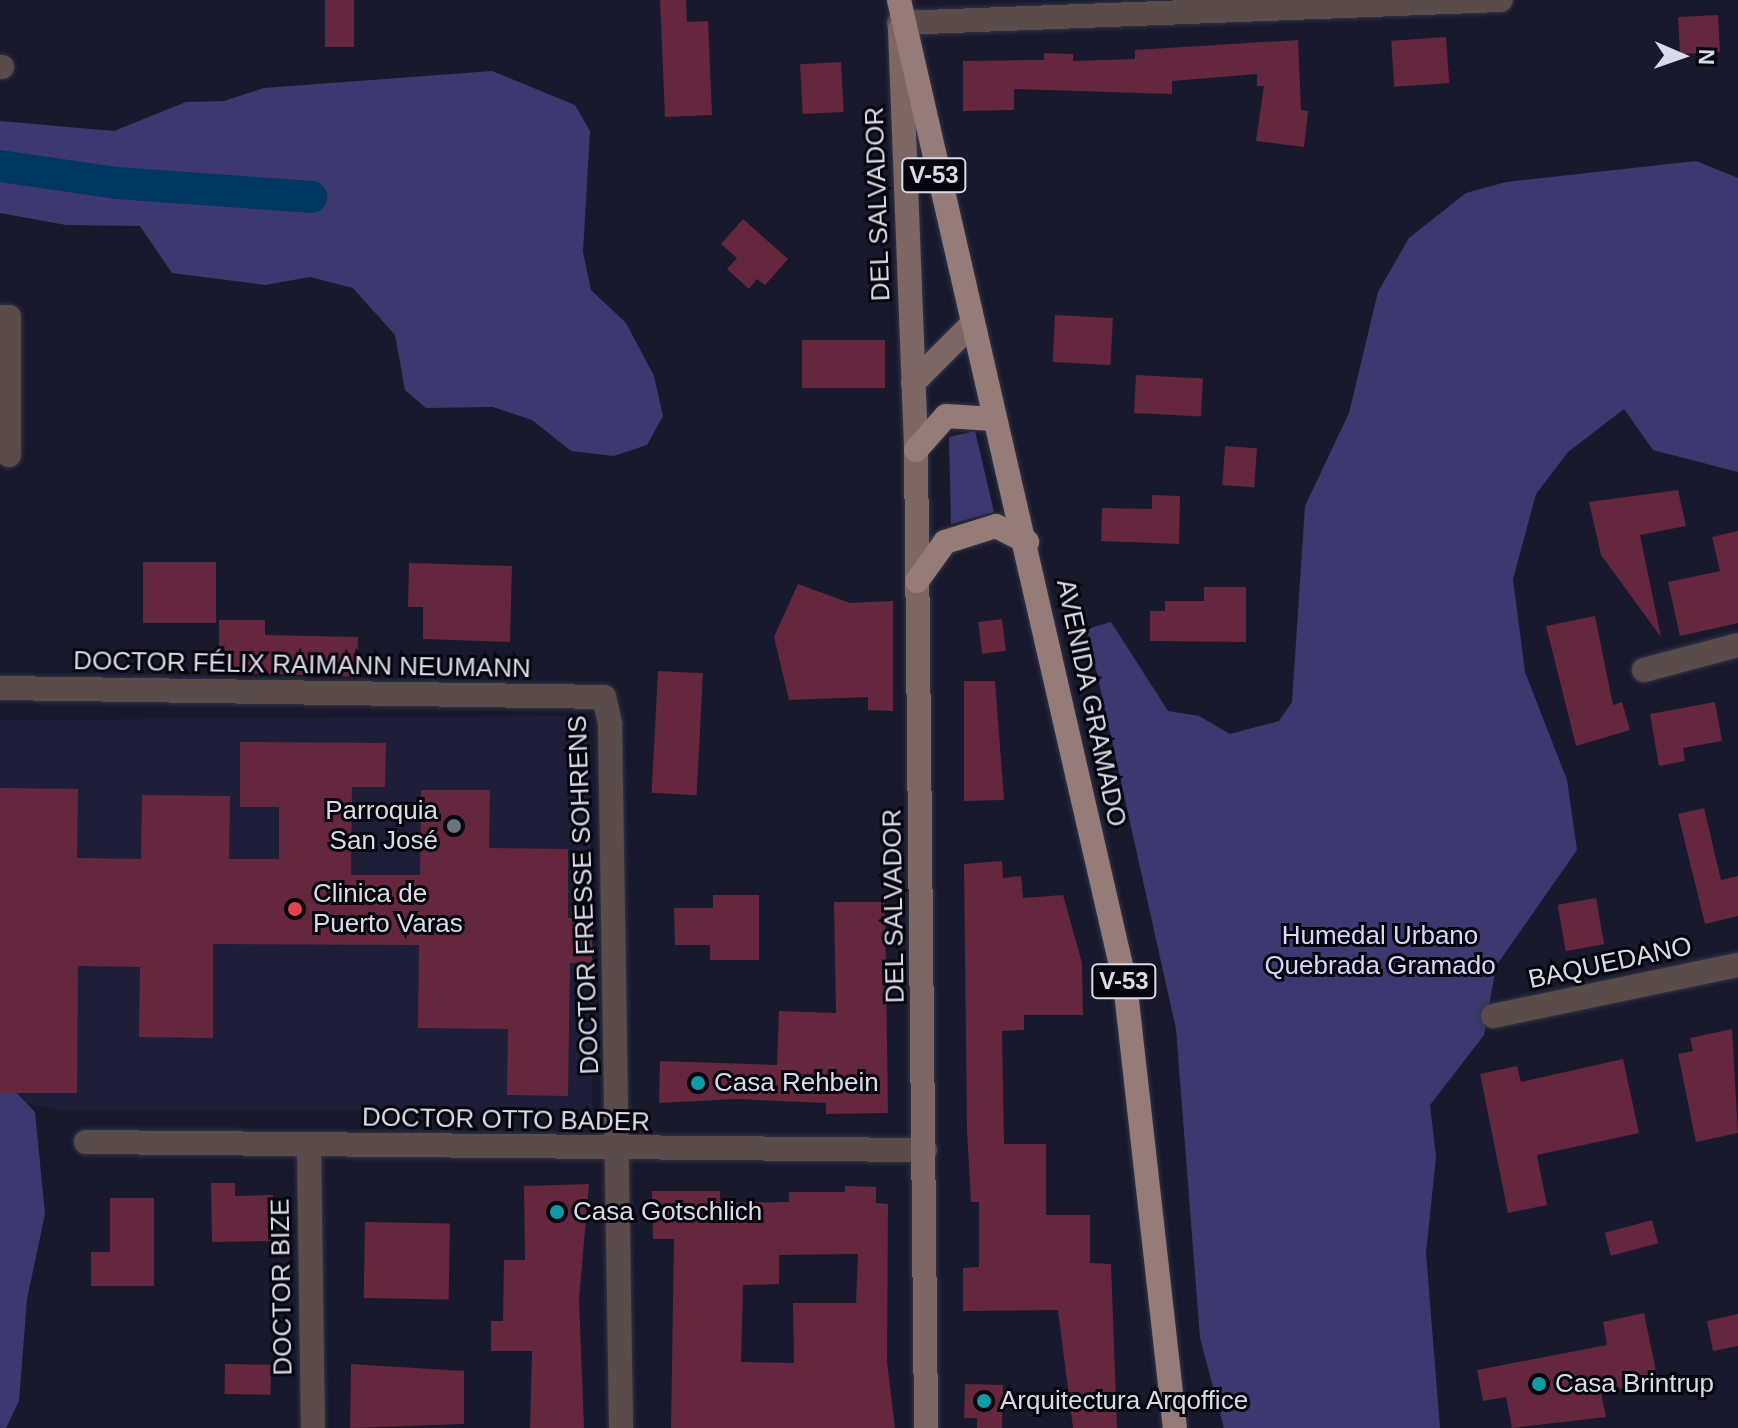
<!DOCTYPE html>
<meta charset="utf-8">
<style>
body{margin:0}
#map{position:relative;width:1738px;height:1428px;overflow:hidden;background:#19192d;font-family:Helvetica,sans-serif}
div>[style]{position:absolute}
.built>*{inset:0;background:#1f1e39}
.green>*{inset:0;background:#3d3970}
.canal>*{height:32px;margin:-16px;padding:0 16px;transform-origin:16px;border-radius:16px;background:#003761}
.building>*{inset:0;background:#64273d;transform-origin:0 0}
.roads{filter:drop-shadow(0 0 2px #343447) drop-shadow(0 0 2px #343447)}
.street>*{height:24px;margin:-12px;padding:0 12px;transform-origin:12px;border-radius:12px;background:#594c4a}
.secondary>*{height:24px;margin:-12px;padding:0 12px;transform-origin:12px;border-radius:12px;background:#7c6764}
.primary>*{height:24px;margin:-12px;padding:0 12px;transform-origin:12px;border-radius:12px;background:#967c78}
.dots>*{width:22px;height:22px;translate:-50% -50%;box-sizing:border-box;border:4px solid #06050d;border-radius:50%}
span{translate:-50% -50%;white-space:nowrap;text-align:center;line-height:1.15;-webkit-text-stroke:6px #06050d;paint-order:stroke}
.shield-label span{padding:2px 6px;background:#06050d;border:2px solid;border-radius:6px;-webkit-text-stroke-width:0}
.shield-label{font-size:24px;color:#dadbe9;font-weight:700}
.street-label{font-size:26px;color:#dadbe9}
.poi-label{font-size:26px;color:#dadbe9}
.right{translate:-100% -50%;text-align:right}
.left{translate:0 -50%;text-align:left}
.park-label{font-size:26px;color:#d7d7fb}
.north{position:absolute;left:1642px;top:16px;width:80px;height:80px;-webkit-text-stroke:6px #06050d;paint-order:stroke;rotate:92deg;font-size:22px;font-weight:700;line-height:32px;text-align:center;color:#dadbe9}
.north::after{content:'';display:block;margin:auto;width:28px;height:36px;background:#dadbe9;clip-path:polygon(50% 0,100% 100%,50% 72%,0 100%)}
</style>
<div id="map">
<div class="built">
<div style="clip-path:polygon(590px 716px,592px 1110px,65px 1111px,0 1098px,0 720px)"></div>
</div>
<div class="green">
<div style="clip-path:polygon(492px 71px,575px 105px,590px 131px,583px 252px,591px 290px,626px 323px,654px 376px,663px 416px,647px 445px,614px 456px,571px 451px,532px 420px,493px 407px,426px 408px,405px 390px,395px 335px,353px 288px,310px 277px,265px 285px,172px 273px,140px 226px,66px 225px,0 213px,0 121px,114px 131px,186px 102px,224px 101px,264px 88px)"></div>
<div style="clip-path:polygon(1696px 161px,1738px 178px,1738px 472px,1653px 450px,1624px 409px,1568px 452px,1536px 494px,1513px 579px,1525px 672px,1567px 780px,1577px 850px,1496px 966px,1484px 1035px,1430px 1105px,1436px 1157px,1426px 1253px,1440px 1428px,1224px 1428px,1200px 1338px,1176px 1029px,1087px 629px,1111px 622px,1168px 711px,1199px 716px,1230px 734px,1279px 721px,1292px 702px,1305px 506px,1349px 413px,1378px 292px,1409px 238px,1466px 193px,1506px 182px)"></div>
<div style="clip-path:polygon(975px 431px,994px 512px,951px 524px,949px 437px)"></div>
<div style="clip-path:polygon(0 1076px,35px 1112px,45px 1214px,27px 1299px,19px 1401px,6px 1428px,0 1428px)"></div>
</div>
<div class="canal">
<div style="left:0;top:166px;width:118px;rotate:8.3deg"></div>
<div style="left:117px;top:183px;width:195px;rotate:4.1deg"></div>
</div>
<div class="building">
<div style="left:325px;top:0;width:29px;height:47px"></div>
<div style="clip-path:polygon(660px 0,686px 0,687px 22px,708px 21px,712px 115px,665px 117px)"></div>
<div style="left:1718px;top:15px;width:37px;height:40px;rotate:87deg"></div>
<div style="left:1446px;top:37px;width:46px;height:55px;rotate:86deg"></div>
<div style="clip-path:polygon(1298px 40px,1301px 110px,1308px 111px,1304px 147px,1256px 141px,1264px 86px,1257px 86px,1257px 74px,1172px 81px,1172px 94px,1014px 89px,1014px 110px,963px 111px,963px 61px,1044px 60px,1044px 53px,1073px 54px,1073px 61px,1135px 59px,1135px 50px)"></div>
<div style="left:841px;top:62px;width:50px;height:41px;rotate:87deg"></div>
<div style="clip-path:polygon(743px 219px,788px 259px,765px 285px,757px 279px,749px 289px,727px 269px,737px 258px,721px 244px)"></div>
<div style="left:1055px;top:315px;width:58px;height:47px;rotate:3deg"></div>
<div style="left:802px;top:340px;width:83px;height:48px"></div>
<div style="left:1136px;top:375px;width:67px;height:38px;rotate:3deg"></div>
<div style="left:1225px;top:446px;width:32px;height:39px;rotate:4deg"></div>
<div style="clip-path:polygon(1678px 490px,1686px 526px,1640px 535px,1661px 637px,1601px 555px,1589px 502px)"></div>
<div style="clip-path:polygon(1152px 495px,1180px 496px,1179px 544px,1101px 541px,1102px 508px,1152px 509px)"></div>
<div style="clip-path:polygon(1738px 531px,1738px 623px,1680px 636px,1668px 582px,1720px 571px,1712px 537px)"></div>
<div style="left:216px;top:562px;width:61px;height:73px;rotate:90deg"></div>
<div style="clip-path:polygon(409px 563px,512px 566px,510px 642px,423px 639px,423px 607px,408px 607px)"></div>
<div style="clip-path:polygon(798px 584px,850px 603px,893px 601px,893px 711px,868px 710px,868px 697px,789px 700px,774px 637px)"></div>
<div style="clip-path:polygon(1204px 587px,1246px 587px,1246px 642px,1150px 641px,1150px 611px,1165px 611px,1165px 601px,1204px 601px)"></div>
<div style="clip-path:polygon(1595px 616px,1613px 705px,1622px 702px,1630px 730px,1576px 746px,1546px 626px)"></div>
<div style="left:1002px;top:619px;width:32px;height:24px;rotate:83deg"></div>
<div style="clip-path:polygon(219px 620px,265px 620px,265px 635px,358px 637px,357px 677px,219px 672px)"></div>
<div style="left:658px;top:671px;width:45px;height:122px;rotate:3deg"></div>
<div style="clip-path:polygon(964px 681px,995px 681px,1004px 800px,964px 801px)"></div>
<div style="clip-path:polygon(1715px 702px,1722px 741px,1683px 748px,1685px 761px,1659px 766px,1650px 714px)"></div>
<div style="clip-path:polygon(240px 742px,386px 743px,385px 787px,352px 787px,351px 875px,420px 875px,421px 790px,490px 790px,489px 848px,568px 849px,568px 918px,592px 918px,592px 963px,570px 963px,568px 1096px,507px 1095px,508px 1029px,418px 1028px,419px 945px,213px 944px,213px 1038px,139px 1037px,140px 967px,78px 966px,77px 1093px,0 1093px,0 788px,78px 789px,77px 858px,141px 859px,142px 795px,230px 796px,229px 859px,279px 859px,279px 807px,240px 807px)"></div>
<div style="clip-path:polygon(1704px 808px,1721px 880px,1738px 876px,1738px 916px,1705px 924px,1678px 814px)"></div>
<div style="clip-path:polygon(1002px 861px,1003px 878px,1021px 876px,1023px 898px,1063px 895px,1082px 963px,1083px 1015px,1024px 1015px,1024px 1030px,1002px 1031px,1004px 1144px,1046px 1144px,1046px 1215px,1090px 1215px,1090px 1263px,1111px 1264px,1117px 1428px,1073px 1428px,1058px 1310px,963px 1311px,963px 1268px,979px 1267px,979px 1202px,971px 1202px,967px 1132px,964px 864px)"></div>
<div style="clip-path:polygon(713px 895px,759px 895px,759px 960px,710px 960px,710px 945px,675px 945px,674px 908px,713px 908px)"></div>
<div style="left:1596px;top:898px;width:47px;height:39px;rotate:80deg"></div>
<div style="clip-path:polygon(834px 902px,885px 902px,888px 1113px,826px 1114px,826px 1103px,736px 1099px,659px 1103px,660px 1061px,777px 1065px,779px 1011px,836px 1013px)"></div>
<div style="clip-path:polygon(1732px 1029px,1738px 1133px,1696px 1142px,1678px 1054px,1693px 1051px,1690px 1038px)"></div>
<div style="clip-path:polygon(1623px 1059px,1639px 1133px,1537px 1155px,1547px 1205px,1508px 1213px,1480px 1074px,1517px 1066px,1521px 1082px)"></div>
<div style="clip-path:polygon(211px 1183px,235px 1183px,235px 1196px,273px 1195px,273px 1241px,212px 1242px)"></div>
<div style="clip-path:polygon(589px 1184px,579px 1300px,584px 1428px,530px 1428px,532px 1351px,491px 1351px,491px 1321px,503px 1321px,504px 1260px,525px 1260px,524px 1186px)"></div>
<div style="clip-path:polygon(evenodd,845px 1186px,876px 1187px,876px 1203px,888px 1204px,887px 1362px,895px 1428px,671px 1428px,674px 1239px,653px 1239px,652px 1191px,720px 1191px,720px 1203px,789px 1202px,789px 1192px,845px 1192px,845px 1186px,858px 1254px,856px 1303px,793px 1303px,794px 1363px,741px 1362px,743px 1285px,779px 1284px,779px 1255px,858px 1254px)"></div>
<div style="clip-path:polygon(110px 1198px,154px 1198px,154px 1286px,91px 1286px,91px 1252px,110px 1252px)"></div>
<div style="left:1652px;top:1220px;width:24px;height:49px;rotate:75deg"></div>
<div style="left:365px;top:1222px;width:85px;height:76px;rotate:1deg"></div>
<div style="clip-path:polygon(1644px 1313px,1658px 1381px,1601px 1393px,1606px 1417px,1512px 1428px,1506px 1397px,1483px 1401px,1477px 1370px,1607px 1345px,1603px 1322px)"></div>
<div style="clip-path:polygon(1738px 1314px,1738px 1346px,1713px 1351px,1707px 1321px)"></div>
<div style="left:225px;top:1364px;width:46px;height:30px;rotate:1deg"></div>
<div style="clip-path:polygon(351px 1364px,464px 1371px,464px 1424px,350px 1428px)"></div>
<div style="clip-path:polygon(965px 1384px,1003px 1385px,1002px 1428px,977px 1428px,977px 1418px,964px 1418px)"></div>
</div>
<div class="roads">
<div class="street">
<div style="left:899px;top:23px;width:602px;rotate:-2.19deg"></div>
<div style="left:0;top:67px;width:2px"></div>
<div style="left:0;top:317px;width:9px"></div>
<div style="left:9px;top:317px;width:138px;rotate:90deg"></div>
<div style="left:1644px;top:670px;width:97px;rotate:-14.9deg"></div>
<div style="left:0;top:688px;width:604px;rotate:0.85deg"></div>
<div style="left:604px;top:697px;width:28px;rotate:77deg"></div>
<div style="left:610px;top:724px;width:704px;rotate:89.1deg"></div>
<div style="left:1493px;top:1016px;width:250px;rotate:-11.8deg"></div>
<div style="left:86px;top:1142px;width:839px;rotate:0.55deg"></div>
<div style="left:309px;top:1146px;width:282px;rotate:89.2deg"></div>
</div>
<div class="secondary">
<div style="left:900px;top:29px;width:421px;rotate:87.8deg"></div>
<div style="left:916px;top:450px;width:978px;rotate:89.41deg"></div>
<div style="left:913px;top:383px;width:79px;rotate:-45deg"></div>
</div>
<div class="primary">
<div style="left:899px;top:0;width:1009px;rotate:77.05deg"></div>
<div style="left:1125px;top:983px;width:448px;rotate:83.6deg"></div>
<div style="left:916px;top:450px;width:45px;rotate:-48.6deg"></div>
<div style="left:946px;top:416px;width:48px;rotate:3.6deg"></div>
<div style="left:917px;top:581px;width:48px;rotate:-54.3deg"></div>
<div style="left:945px;top:542px;width:53px;rotate:-17.4deg"></div>
<div style="left:996px;top:526px;width:35px;rotate:27deg"></div>
</div>
</div>
<div class="dots">
<div style="left:454px;top:826px;background:#6b7280"></div>
<div style="left:295px;top:909px;background:#e0444e"></div>
<div style="left:698px;top:1083px;background:#0f9aa8"></div>
<div style="left:557px;top:1212px;background:#0f9aa8"></div>
<div style="left:1539px;top:1384px;background:#0f9aa8"></div>
<div style="left:984px;top:1401px;background:#0f9aa8"></div>
</div>
<div class="shield-label">
<span style="left:934px;top:175px">V-53</span>
<span style="left:1124px;top:981px">V-53</span>
</div>
<div class="street-label">
<span style="left:878px;top:204px;rotate:-92deg">DEL SALVADOR</span>
<span style="left:302px;top:665px;rotate:1deg">DOCTOR FÉLIX RAIMANN NEUMANN</span>
<span style="left:1091px;top:703px;rotate:78deg">AVENIDA GRAMADO</span>
<span style="left:584px;top:895px;rotate:-92deg">DOCTOR FRESSE SOHRENS</span>
<span style="left:894px;top:906px;rotate:-91deg">DEL SALVADOR</span>
<span style="left:1610px;top:963px;rotate:-12deg">BAQUEDANO</span>
<span style="left:506px;top:1120px;rotate:1deg">DOCTOR OTTO BADER</span>
<span style="left:282px;top:1287px;rotate:-91deg">DOCTOR BIZE</span>
</div>
<div class="poi-label">
<span class="right" style="left:438px;top:826px">Parroquia<br>San José</span>
<span class="left" style="left:313px;top:909px">Clinica de<br>Puerto Varas</span>
<span class="left" style="left:714px;top:1083px">Casa Rehbein</span>
<span class="left" style="left:573px;top:1212px">Casa Gotschlich</span>
<span class="left" style="left:1555px;top:1384px">Casa Brintrup</span>
<span class="left" style="left:1000px;top:1401px">Arquitectura Arqoffice</span>
</div>
<div class="park-label">
<span style="left:1380px;top:951px">Humedal Urbano<br>Quebrada Gramado</span>
</div>
<div class="north">N</div>
</div>
